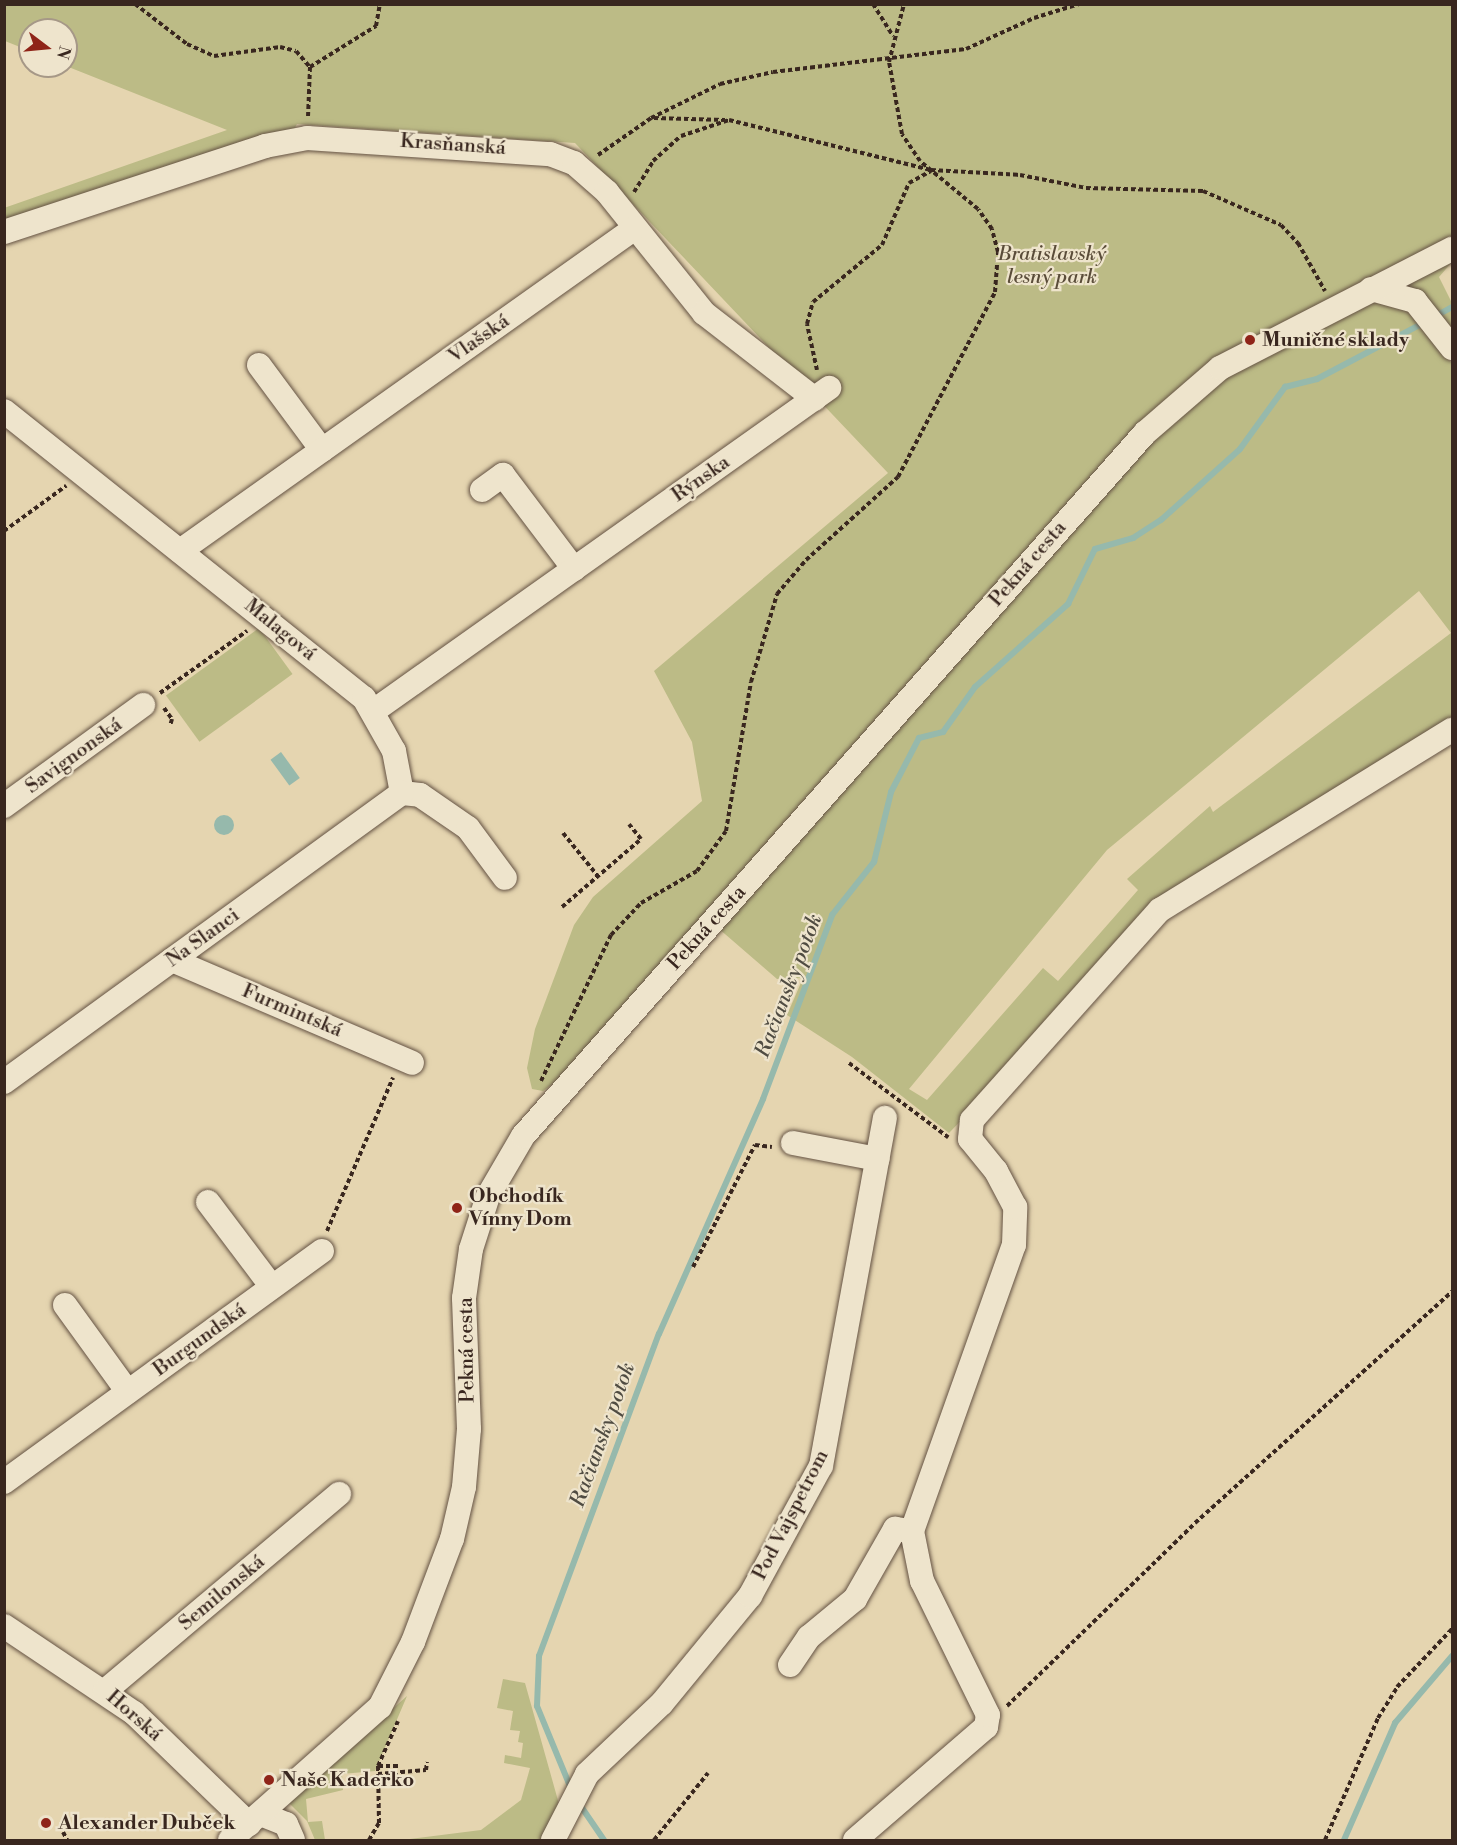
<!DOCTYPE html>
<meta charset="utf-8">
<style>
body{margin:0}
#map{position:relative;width:1457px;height:1845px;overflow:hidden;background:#e5d5b0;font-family:"Libre Bodoni",serif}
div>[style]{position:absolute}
.green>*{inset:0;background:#bcbb86;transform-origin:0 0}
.water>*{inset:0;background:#96b9ac;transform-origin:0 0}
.round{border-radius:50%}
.stream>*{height:6px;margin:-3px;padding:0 3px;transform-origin:3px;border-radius:3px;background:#96b9ac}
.path>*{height:4px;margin-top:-2px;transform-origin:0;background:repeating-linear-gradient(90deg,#39271f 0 4.5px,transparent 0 7.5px)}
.roads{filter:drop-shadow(0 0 2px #645243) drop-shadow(0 0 2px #645243)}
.minor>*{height:24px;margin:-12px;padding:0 12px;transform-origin:12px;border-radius:12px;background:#eee4cc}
.dots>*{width:16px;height:16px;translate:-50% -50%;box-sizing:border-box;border:3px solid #eee4cc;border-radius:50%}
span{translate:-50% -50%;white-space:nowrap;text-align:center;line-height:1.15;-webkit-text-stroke:4.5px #eee4cc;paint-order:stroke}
.street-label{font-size:20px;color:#39271f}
.park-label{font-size:20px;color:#5a4c39;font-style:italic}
.poi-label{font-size:20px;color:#39271f;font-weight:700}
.left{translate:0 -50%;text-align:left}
.water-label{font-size:21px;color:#504c42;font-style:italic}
.frame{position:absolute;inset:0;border:6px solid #39271f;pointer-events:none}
.north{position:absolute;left:18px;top:18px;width:60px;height:60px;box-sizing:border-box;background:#eee4cc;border:2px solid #a69887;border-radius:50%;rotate:106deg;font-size:16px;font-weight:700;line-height:24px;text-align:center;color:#39271f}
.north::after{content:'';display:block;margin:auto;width:21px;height:27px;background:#8f2418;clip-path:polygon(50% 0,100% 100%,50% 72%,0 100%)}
</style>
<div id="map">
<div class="green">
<div style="clip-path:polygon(evenodd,5px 5px,1452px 5px,1452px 262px,1439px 277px,1452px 303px,1452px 350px,1436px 347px,1452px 363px,1452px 720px,1195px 879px,949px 1133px,852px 1057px,787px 1015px,803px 978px,777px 979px,718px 928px,686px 937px,566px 1074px,543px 1091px,532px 1089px,527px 1068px,535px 1029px,574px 925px,593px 897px,702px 801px,692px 742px,654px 671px,888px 473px,575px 143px,297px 124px,293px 131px,5px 223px,4px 208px,227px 130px,66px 66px,66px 30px,30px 30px,30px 51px,5px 41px,5px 5px,1419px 591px,1451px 633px,1213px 812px,1210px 806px,1127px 879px,1138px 890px,1058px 981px,1043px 968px,927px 1100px,909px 1089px,1107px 850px,1419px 591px)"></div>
<div style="left:259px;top:628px;width:57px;height:115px;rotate:54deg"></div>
<div style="clip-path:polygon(503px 1679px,525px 1683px,559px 1804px,542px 1839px,402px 1840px,481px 1830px,521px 1800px,530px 1768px,504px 1763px,505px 1755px,521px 1758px,523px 1743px,518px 1742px,520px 1731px,510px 1730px,513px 1711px,497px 1708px)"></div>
<div style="clip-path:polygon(407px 1696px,375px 1771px,342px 1774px,343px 1790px,306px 1799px,308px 1822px,322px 1821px,325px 1840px,315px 1840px,307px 1821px,288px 1802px)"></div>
</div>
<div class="water">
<div style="left:281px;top:752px;width:32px;height:13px;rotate:54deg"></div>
<div class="round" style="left:214px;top:815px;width:20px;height:20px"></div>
</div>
<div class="stream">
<div style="left:1434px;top:317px;width:21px;rotate:-29deg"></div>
<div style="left:572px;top:1791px;width:92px;rotate:-112.4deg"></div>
<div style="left:537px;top:1706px;width:50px;rotate:-87.7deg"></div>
<div style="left:539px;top:1656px;width:344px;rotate:-69.6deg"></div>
<div style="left:659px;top:1334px;width:257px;rotate:-66.1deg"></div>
<div style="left:763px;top:1099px;width:197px;rotate:-69.4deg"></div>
<div style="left:832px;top:915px;width:68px;rotate:-51.6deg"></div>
<div style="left:874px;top:862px;width:72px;rotate:-76.3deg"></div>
<div style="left:891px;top:792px;width:61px;rotate:-62.6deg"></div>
<div style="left:919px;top:738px;width:25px;rotate:-14deg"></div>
<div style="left:943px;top:732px;width:55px;rotate:-54.6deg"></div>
<div style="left:975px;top:687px;width:125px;rotate:-41.7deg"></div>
<div style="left:1068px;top:604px;width:61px;rotate:-63.9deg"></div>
<div style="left:1095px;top:549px;width:40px;rotate:-16deg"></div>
<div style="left:1133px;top:538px;width:33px;rotate:-33deg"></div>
<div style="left:1161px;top:520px;width:106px;rotate:-41.9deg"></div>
<div style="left:1240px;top:449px;width:77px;rotate:-54deg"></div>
<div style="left:1285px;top:387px;width:33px;rotate:-14deg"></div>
<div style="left:1317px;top:379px;width:122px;rotate:-27.8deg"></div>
<div style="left:578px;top:1802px;width:46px;rotate:55.6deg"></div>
<div style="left:1344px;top:1840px;width:128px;rotate:-66.4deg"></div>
<div style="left:1395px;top:1723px;width:88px;rotate:-49.6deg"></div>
</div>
<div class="path">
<div style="left:135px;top:4px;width:66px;rotate:37.6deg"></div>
<div style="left:187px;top:44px;width:30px;rotate:24deg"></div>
<div style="left:214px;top:56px;width:67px;rotate:-7.8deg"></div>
<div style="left:280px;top:47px;width:16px;rotate:14deg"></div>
<div style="left:296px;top:51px;width:21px;rotate:49deg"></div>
<div style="left:310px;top:67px;width:49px;rotate:92.3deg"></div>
<div style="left:873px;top:4px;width:38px;rotate:58deg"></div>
<div style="left:310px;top:67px;width:78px;rotate:-31.8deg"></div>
<div style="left:376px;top:26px;width:22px;rotate:-80deg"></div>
<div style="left:654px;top:118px;width:71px;rotate:1.6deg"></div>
<div style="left:598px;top:155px;width:65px;rotate:-34.9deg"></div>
<div style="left:651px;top:118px;width:77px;rotate:-26.2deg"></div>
<div style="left:720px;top:84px;width:54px;rotate:-12.8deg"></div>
<div style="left:773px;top:72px;width:194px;rotate:-6.8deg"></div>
<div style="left:966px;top:49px;width:75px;rotate:-24.5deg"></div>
<div style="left:1034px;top:18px;width:47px;rotate:-17.3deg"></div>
<div style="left:634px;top:192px;width:36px;rotate:-58deg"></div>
<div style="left:653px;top:161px;width:38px;rotate:-42deg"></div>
<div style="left:681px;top:136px;width:51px;rotate:-18.4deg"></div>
<div style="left:729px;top:120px;width:208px;rotate:13.9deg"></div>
<div style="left:931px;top:170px;width:89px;rotate:3.2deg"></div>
<div style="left:1020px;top:175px;width:67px;rotate:11.1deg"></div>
<div style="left:1086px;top:188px;width:117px;rotate:1.5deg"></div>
<div style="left:1203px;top:191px;width:85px;rotate:23.6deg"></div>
<div style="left:1281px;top:225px;width:25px;rotate:47deg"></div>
<div style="left:1298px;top:243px;width:55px;rotate:60.6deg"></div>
<div style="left:817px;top:370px;width:47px;rotate:-102.3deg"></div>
<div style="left:807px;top:324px;width:23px;rotate:-75deg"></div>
<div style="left:813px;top:302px;width:89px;rotate:-39.6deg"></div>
<div style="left:882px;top:245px;width:68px;rotate:-66.5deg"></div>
<div style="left:909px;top:183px;width:25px;rotate:-29deg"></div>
<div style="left:4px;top:531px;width:77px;rotate:-36deg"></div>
<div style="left:160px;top:693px;width:107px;rotate:-35.5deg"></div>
<div style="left:164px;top:708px;width:14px;rotate:54deg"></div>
<div style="left:172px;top:719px;width:7px;rotate:106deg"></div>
<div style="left:563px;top:833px;width:54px;rotate:51deg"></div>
<div style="left:562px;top:907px;width:104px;rotate:-40.7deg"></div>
<div style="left:641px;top:839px;width:19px;rotate:-129deg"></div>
<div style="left:849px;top:1063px;width:124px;rotate:36.8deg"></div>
<div style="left:541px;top:1081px;width:162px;rotate:-64.4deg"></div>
<div style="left:611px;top:935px;width:44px;rotate:-46.8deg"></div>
<div style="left:641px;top:903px;width:64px;rotate:-29.7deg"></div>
<div style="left:697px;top:871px;width:49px;rotate:-54.1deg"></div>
<div style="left:726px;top:831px;width:151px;rotate:-80.5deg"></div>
<div style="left:751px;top:682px;width:92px;rotate:-73.5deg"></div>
<div style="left:777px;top:594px;width:45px;rotate:-49.5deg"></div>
<div style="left:806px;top:560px;width:124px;rotate:-42.1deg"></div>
<div style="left:898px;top:477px;width:209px;rotate:-62.3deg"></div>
<div style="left:995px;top:292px;width:40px;rotate:-85.7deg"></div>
<div style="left:998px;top:252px;width:24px;rotate:-105deg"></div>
<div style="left:992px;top:229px;width:24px;rotate:-125deg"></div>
<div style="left:978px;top:209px;width:75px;rotate:-140.4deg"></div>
<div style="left:920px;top:161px;width:32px;rotate:-124deg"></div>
<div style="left:902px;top:134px;width:73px;rotate:-100.2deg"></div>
<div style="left:889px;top:62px;width:60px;rotate:-75.5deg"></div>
<div style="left:327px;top:1231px;width:167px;rotate:-66.7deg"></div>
<div style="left:693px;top:1267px;width:137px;rotate:-63.1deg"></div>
<div style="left:755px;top:1145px;width:17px;rotate:7deg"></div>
<div style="left:1007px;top:1706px;width:262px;rotate:-44.2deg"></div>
<div style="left:1195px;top:1523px;width:346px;rotate:-42deg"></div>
<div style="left:378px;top:1766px;width:20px"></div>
<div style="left:378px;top:1774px;width:48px;rotate:-4.8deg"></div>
<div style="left:426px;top:1770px;width:8px;rotate:-83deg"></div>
<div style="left:63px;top:1832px;width:9px;rotate:63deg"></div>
<div style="left:369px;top:1840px;width:20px;rotate:-60deg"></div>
<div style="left:379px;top:1823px;width:57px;rotate:-91deg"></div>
<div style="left:378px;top:1766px;width:49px;rotate:-66deg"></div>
<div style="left:654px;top:1840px;width:86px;rotate:-51.1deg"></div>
<div style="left:1325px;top:1840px;width:133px;rotate:-66.5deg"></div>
<div style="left:1378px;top:1718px;width:36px;rotate:-58deg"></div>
<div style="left:1397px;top:1687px;width:80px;rotate:-46.5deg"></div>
</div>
<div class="roads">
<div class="minor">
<div style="left:4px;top:232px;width:275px;rotate:-18.2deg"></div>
<div style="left:265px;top:146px;width:43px;rotate:-10.8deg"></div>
<div style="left:307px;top:138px;width:244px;rotate:3.8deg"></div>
<div style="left:550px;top:154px;width:26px;rotate:21deg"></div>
<div style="left:574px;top:163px;width:44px;rotate:41.3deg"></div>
<div style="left:607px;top:192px;width:155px;rotate:51.3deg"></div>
<div style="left:704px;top:313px;width:140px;rotate:37.8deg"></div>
<div style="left:1371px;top:289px;width:46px;rotate:15.3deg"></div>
<div style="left:1415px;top:301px;width:60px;rotate:51.8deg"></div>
<div style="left:259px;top:365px;width:106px;rotate:53.5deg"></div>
<div style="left:4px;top:411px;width:460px;rotate:38.6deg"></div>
<div style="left:364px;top:698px;width:61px;rotate:60.5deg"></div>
<div style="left:394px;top:751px;width:43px;rotate:79.2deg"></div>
<div style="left:402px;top:793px;width:18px;rotate:6deg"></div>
<div style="left:420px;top:795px;width:58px;rotate:34.5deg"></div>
<div style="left:468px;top:828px;width:62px;rotate:53.5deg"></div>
<div style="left:482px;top:490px;width:26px;rotate:-36deg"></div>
<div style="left:503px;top:475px;width:118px;rotate:52.9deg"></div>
<div style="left:180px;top:551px;width:558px;rotate:-35.37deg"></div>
<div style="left:375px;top:710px;width:557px;rotate:-35.35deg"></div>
<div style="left:4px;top:806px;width:172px;rotate:-36deg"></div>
<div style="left:172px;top:960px;width:261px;rotate:23.2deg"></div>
<div style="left:4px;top:1082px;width:492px;rotate:-36deg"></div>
<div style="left:793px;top:1143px;width:86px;rotate:10.7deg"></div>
<div style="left:208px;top:1202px;width:106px;rotate:53deg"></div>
<div style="left:65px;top:1305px;width:107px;rotate:54.1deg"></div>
<div style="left:4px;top:1482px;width:393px;rotate:-36deg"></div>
<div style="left:4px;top:1626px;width:156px;rotate:33.8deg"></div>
<div style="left:134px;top:1713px;width:160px;rotate:44deg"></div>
<div style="left:790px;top:1665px;width:34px;rotate:-56deg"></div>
<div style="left:809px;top:1637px;width:60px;rotate:-39.6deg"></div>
<div style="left:855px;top:1599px;width:81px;rotate:-60.3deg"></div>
<div style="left:895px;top:1529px;width:17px;rotate:7deg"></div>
<div style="left:105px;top:1691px;width:306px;rotate:-40.1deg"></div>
<div style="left:261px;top:1814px;width:27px;rotate:22deg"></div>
<div style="left:286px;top:1824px;width:17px;rotate:66deg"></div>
<div style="left:230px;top:1840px;width:200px;rotate:-41.6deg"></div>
<div style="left:380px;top:1707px;width:73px;rotate:-63.1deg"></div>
<div style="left:413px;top:1642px;width:110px;rotate:-69.3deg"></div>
<div style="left:452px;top:1539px;width:53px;rotate:-77deg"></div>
<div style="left:464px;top:1487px;width:58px;rotate:-85.1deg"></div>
<div style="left:469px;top:1429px;width:131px;rotate:-92.2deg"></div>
<div style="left:464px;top:1298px;width:49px;rotate:-81.9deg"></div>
<div style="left:471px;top:1249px;width:56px;rotate:-72.2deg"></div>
<div style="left:488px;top:1196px;width:69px;rotate:-59.7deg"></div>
<div style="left:523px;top:1136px;width:939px;rotate:-48.5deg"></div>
<div style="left:1145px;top:433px;width:99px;rotate:-40.9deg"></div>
<div style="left:1220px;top:368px;width:261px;rotate:-27.2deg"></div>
<div style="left:553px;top:1840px;width:74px;rotate:-62.7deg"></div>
<div style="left:587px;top:1774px;width:103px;rotate:-43.4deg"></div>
<div style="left:662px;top:1703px;width:139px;rotate:-50.6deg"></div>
<div style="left:750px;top:1596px;width:148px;rotate:-61.4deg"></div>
<div style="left:821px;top:1466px;width:354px;rotate:-79.6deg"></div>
<div style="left:855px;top:1840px;width:173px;rotate:-40.8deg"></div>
<div style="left:986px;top:1727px;width:12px;rotate:-81deg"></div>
<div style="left:988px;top:1715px;width:149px;rotate:-116.2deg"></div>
<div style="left:922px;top:1581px;width:51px;rotate:-101.3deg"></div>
<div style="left:912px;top:1531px;width:304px;rotate:-70.4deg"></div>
<div style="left:1014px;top:1245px;width:38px;rotate:-88deg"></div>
<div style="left:1015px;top:1207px;width:41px;rotate:-117.8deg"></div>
<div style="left:996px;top:1171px;width:41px;rotate:-129.1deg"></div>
<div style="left:970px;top:1139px;width:19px;rotate:-84deg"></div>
<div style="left:972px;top:1120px;width:282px;rotate:-48.2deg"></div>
<div style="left:1160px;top:910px;width:343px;rotate:-31.7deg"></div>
</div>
</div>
<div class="dots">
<div style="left:1250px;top:340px;background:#8f2418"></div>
<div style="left:457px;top:1208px;background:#8f2418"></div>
<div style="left:269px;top:1780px;background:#8f2418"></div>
<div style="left:46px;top:1823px;background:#8f2418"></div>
</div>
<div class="street-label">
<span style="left:453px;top:145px;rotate:4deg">Krasňanská</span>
<span style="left:479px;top:339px;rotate:-35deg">Vlašská</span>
<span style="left:701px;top:479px;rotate:-35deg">Rýnska</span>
<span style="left:1028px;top:564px;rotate:-49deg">Pekná cesta</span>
<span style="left:280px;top:630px;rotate:39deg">Malagová</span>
<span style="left:74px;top:756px;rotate:-36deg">Savignonská</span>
<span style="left:707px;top:928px;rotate:-48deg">Pekná cesta</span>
<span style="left:203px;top:938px;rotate:-36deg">Na Slanci</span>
<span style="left:292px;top:1011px;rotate:23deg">Furmintská</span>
<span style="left:200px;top:1340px;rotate:-36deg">Burgundská</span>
<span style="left:467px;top:1350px;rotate:-91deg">Pekná cesta</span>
<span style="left:791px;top:1515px;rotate:-63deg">Pod Vajspetrom</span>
<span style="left:222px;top:1593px;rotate:-40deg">Semilonská</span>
<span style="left:134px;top:1716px;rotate:41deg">Horská</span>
</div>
<div class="park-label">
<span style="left:1052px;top:266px">Bratislavský<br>lesný park</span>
</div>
<div class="poi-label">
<span class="left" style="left:1262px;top:340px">Muničné sklady</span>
<span class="left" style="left:469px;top:1208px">Obchodík<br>Vínny Dom</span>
<span class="left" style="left:281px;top:1780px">Naše Kaderko</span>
<span class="left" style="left:58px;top:1823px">Alexander Dubček</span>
</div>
<div class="water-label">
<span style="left:789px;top:986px;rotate:-69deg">Račiansky potok</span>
<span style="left:603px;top:1435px;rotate:-70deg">Račiansky potok</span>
</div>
<div class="frame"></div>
<div class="north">N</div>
</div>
